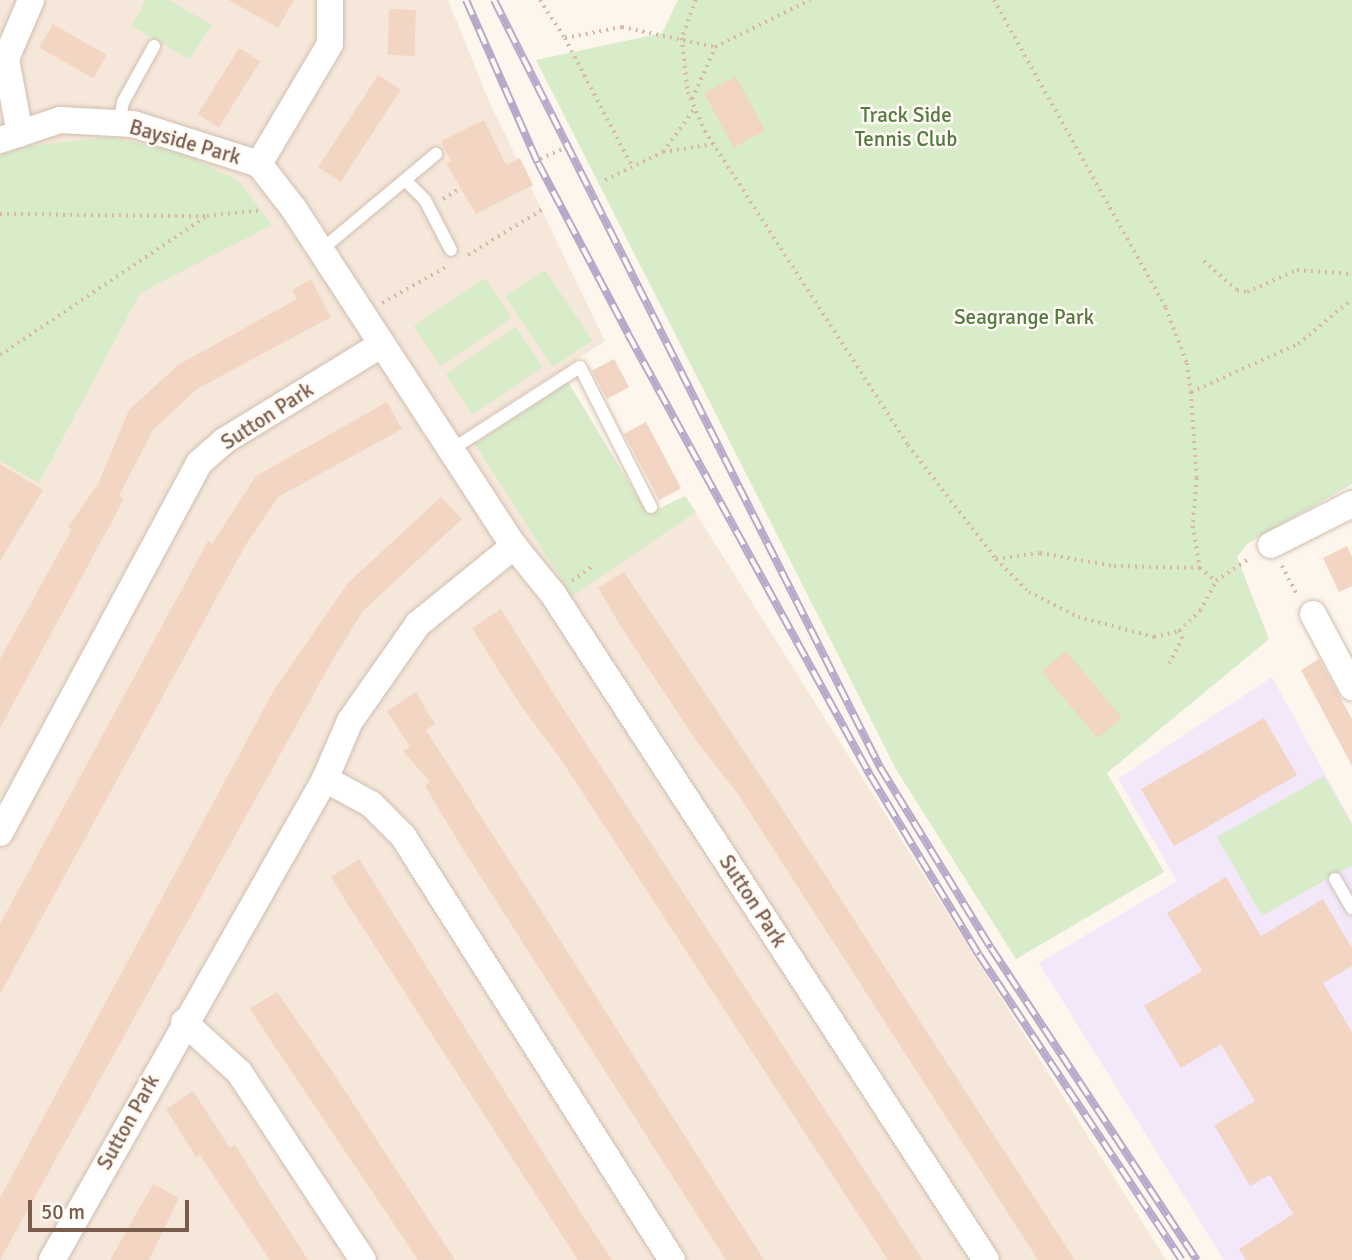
<!DOCTYPE html>
<style>
body{margin:0}
#map{position:relative;width:1352px;height:1260px;overflow:hidden;background:#fdf6ec;font-family:Signika,sans-serif}
div>[style]{position:absolute}
.residential>*{inset:0;background:#f5e8da}
.education>*{inset:0;background:#f3e8fa}
.green>*{inset:0;background:#d8ecc9;transform-origin:0 0}
.building>*{inset:0;background:#f3d5c3;transform-origin:0 0}
.path>*{height:3.5px;margin-top:-1.75px;transform-origin:0;background:repeating-linear-gradient(90deg,#d9b8a5 0 2px,transparent 0 7px)}
.roads{filter:drop-shadow(0 0 2px #d1beb0) drop-shadow(0 0 2px #d1beb0)}
.service>*{height:12px;margin:-6px;padding:0 6px;transform-origin:6px;border-radius:6px;background:#fff}
.minor>*{height:26px;margin:-13px;padding:0 13px;transform-origin:13px;border-radius:13px;background:#fff}
.rail>*{height:8px;margin-top:-4px;transform-origin:0;background:repeating-linear-gradient(90deg,#fffaf3 0 16px,#b9a8c9 0 32px);box-sizing:border-box;border-block:2px solid #b9a8c9}
span{translate:-50% -50%;white-space:nowrap;text-align:center;line-height:1.15;-webkit-text-stroke:5px #fffaf3;paint-order:stroke}
.park-label{font-size:21px;color:#537a41}
.street-label{font-size:21px;color:#7a5c4d}
.scale{position:absolute;left:28px;top:1200px;width:161px;height:32px;box-sizing:border-box;border:4px solid #7a5c4d;border-top:0;padding-left:9px;font-size:21px;line-height:24px;white-space:nowrap;color:#7a5c4d;-webkit-text-stroke:5px #fffaf3;paint-order:stroke}
</style>
<div id="map">
<div class="residential">
<div style="clip-path:polygon(0 0,448px 0,488px 99px,605px 341px,467px 431px,475px 443px,568px 382px,648px 514px,685px 496px,1166px 1260px,0 1260px)"></div>
</div>
<div class="education">
<div style="clip-path:polygon(1272px 677px,1352px 823px,1352px 1260px,1224px 1260px,1039px 963px,1177px 881px,1118px 779px)"></div>
</div>
<div class="green">
<div style="clip-path:polygon(146px 0,169px 0,212px 25px,190px 59px,131px 26px)"></div>
<div style="clip-path:polygon(678px 0,1352px 0,1352px 484px,1247px 544px,1237px 557px,1269px 639px,1107px 773px,1164px 872px,1016px 959px,897px 771px,536px 60px,662px 33px)"></div>
<div style="clip-path:polygon(110px 137px,180px 152px,239px 181px,272px 225px,140px 293px,39px 483px,0 461px,0 155px,27px 146px)"></div>
<div style="left:545px;top:270px;width:85px;height:48px;rotate:56deg"></div>
<div style="left:485px;top:278px;width:48px;height:86px;rotate:56deg"></div>
<div style="left:516px;top:327px;width:48px;height:85px;rotate:56deg"></div>
<div style="clip-path:polygon(568px 382px,648px 514px,685px 496px,696px 512px,572px 596px,475px 444px)"></div>
<div style="clip-path:polygon(1324px 776px,1352px 824px,1352px 865px,1262px 916px,1217px 837px)"></div>
</div>
<div class="building">
<div style="clip-path:polygon(229px 0,294px 0,278px 28px)"></div>
<div style="left:389px;top:9px;width:27px;height:46px;rotate:2deg"></div>
<div style="left:53px;top:24px;width:62px;height:27px;rotate:30deg"></div>
<div style="left:239px;top:48px;width:25px;height:78px;rotate:32deg"></div>
<div style="left:378px;top:75px;width:27px;height:110px;rotate:33deg"></div>
<div style="left:736px;top:76px;width:62px;height:36px;rotate:62deg"></div>
<div style="clip-path:polygon(484px 120px,506px 165px,520px 158px,533px 185px,476px 214px,446px 163px,451px 161px,441px 141px)"></div>
<div style="clip-path:polygon(311px 279px,331px 317px,197px 389px,153px 430px,119px 496px,124px 499px,0 728px,0 659px,72px 529px,68px 527px,98px 484px,129px 410px,178px 365px,297px 299px,292px 290px)"></div>
<div style="left:614px;top:359px;width:32px;height:25px;rotate:62deg"></div>
<div style="clip-path:polygon(387px 402px,402px 429px,278px 497px,245px 546px,0 994px,0 924px,208px 541px,212px 544px,256px 476px)"></div>
<div style="left:646px;top:422px;width:75px;height:25px;rotate:62deg"></div>
<div style="clip-path:polygon(0 464px,43px 490px,0 561px)"></div>
<div style="clip-path:polygon(441px 497px,462px 519px,363px 611px,332px 661px,0 1260px,0 1198px,274px 690px,348px 583px)"></div>
<div style="clip-path:polygon(1347px 546px,1352px 557px,1352px 586px,1339px 592px,1323px 558px)"></div>
<div style="clip-path:polygon(624px 572px,768px 787px,1075px 1260px,1038px 1260px,738px 794px,697px 742px,625px 633px,598px 588px)"></div>
<div style="clip-path:polygon(501px 609px,557px 699px,923px 1260px,888px 1260px,560px 758px,521px 706px,472px 628px)"></div>
<div style="left:1066px;top:651px;width:87px;height:32px;rotate:50deg"></div>
<div style="clip-path:polygon(1319px 659px,1352px 719px,1352px 766px,1301px 670px)"></div>
<div style="clip-path:polygon(416px 692px,435px 724px,426px 730px,764px 1260px,726px 1260px,459px 843px,425px 786px,430px 782px,403px 751px,410px 747px,387px 711px)"></div>
<div style="left:1264px;top:718px;width:66px;height:142px;rotate:60deg"></div>
<div style="clip-path:polygon(359px 859px,583px 1216px,612px 1260px,578px 1260px,347px 903px,331px 877px)"></div>
<div style="clip-path:polygon(1226px 877px,1261px 936px,1323px 899px,1352px 948px,1352px 966px,1323px 983px,1352px 1032px,1352px 1260px,1246px 1260px,1239px 1249px,1293px 1214px,1270px 1175px,1250px 1186px,1214px 1125px,1255px 1101px,1221px 1044px,1181px 1068px,1144px 1006px,1202px 971px,1167px 913px)"></div>
<div style="clip-path:polygon(277px 992px,334px 1074px,455px 1260px,418px 1260px,265px 1032px,250px 1008px)"></div>
<div style="clip-path:polygon(193px 1091px,230px 1148px,235px 1145px,308px 1260px,270px 1260px,200px 1155px,196px 1157px,166px 1109px)"></div>
<div style="clip-path:polygon(153px 1184px,179px 1198px,149px 1260px,110px 1260px)"></div>
</div>
<div class="path">
<div style="left:540px;top:0;width:45px;rotate:56.7deg"></div>
<div style="left:565px;top:38px;width:58px;rotate:-10.9deg"></div>
<div style="left:622px;top:27px;width:95px;rotate:12.1deg"></div>
<div style="left:715px;top:47px;width:106px;rotate:-26.3deg"></div>
<div style="left:696px;top:0;width:40px;rotate:110.2deg"></div>
<div style="left:682px;top:38px;width:54px;rotate:83.7deg"></div>
<div style="left:688px;top:92px;width:43px;rotate:66.4deg"></div>
<div style="left:705px;top:131px;width:374px;rotate:57.1deg"></div>
<div style="left:908px;top:445px;width:144px;rotate:52.3deg"></div>
<div style="left:996px;top:559px;width:47px;rotate:45deg"></div>
<div style="left:1029px;top:592px;width:55px;rotate:27deg"></div>
<div style="left:1078px;top:617px;width:79px;rotate:14.7deg"></div>
<div style="left:1154px;top:637px;width:26px;rotate:-13deg"></div>
<div style="left:1179px;top:631px;width:29px;rotate:-44deg"></div>
<div style="left:1200px;top:611px;width:34px;rotate:-62deg"></div>
<div style="left:1216px;top:581px;width:42px;rotate:-34.4deg"></div>
<div style="left:994px;top:0;width:353px;rotate:60.8deg"></div>
<div style="left:1166px;top:308px;width:59px;rotate:69.1deg"></div>
<div style="left:1187px;top:363px;width:29px;rotate:82deg"></div>
<div style="left:1191px;top:392px;width:86px;rotate:86deg"></div>
<div style="left:1197px;top:478px;width:48px;rotate:94.8deg"></div>
<div style="left:1193px;top:526px;width:43px;rotate:80.5deg"></div>
<div style="left:1200px;top:568px;width:21px;rotate:39deg"></div>
<div style="left:565px;top:38px;width:144px;rotate:62.4deg"></div>
<div style="left:692px;top:99px;width:57px;rotate:-66.1deg"></div>
<div style="left:663px;top:152px;width:51px;rotate:-9.1deg"></div>
<div style="left:540px;top:159px;width:24px;rotate:-24deg"></div>
<div style="left:605px;top:180px;width:64px;rotate:-25.8deg"></div>
<div style="left:663px;top:152px;width:54px;rotate:-54deg"></div>
<div style="left:443px;top:199px;width:19px;rotate:-32deg"></div>
<div style="left:0;top:214px;width:207px;rotate:0.6deg"></div>
<div style="left:207px;top:216px;width:56px;rotate:-6.1deg"></div>
<div style="left:468px;top:255px;width:90px;rotate:-31.4deg"></div>
<div style="left:1204px;top:261px;width:44px;rotate:41.3deg"></div>
<div style="left:1237px;top:290px;width:10px;rotate:11deg"></div>
<div style="left:1247px;top:292px;width:55px;rotate:-23.7deg"></div>
<div style="left:1297px;top:270px;width:55px;rotate:4.2deg"></div>
<div style="left:382px;top:303px;width:73px;rotate:-29.4deg"></div>
<div style="left:0;top:355px;width:247px;rotate:-33.9deg"></div>
<div style="left:1191px;top:392px;width:117px;rotate:-24.2deg"></div>
<div style="left:1298px;top:344px;width:70px;rotate:-39.8deg"></div>
<div style="left:996px;top:559px;width:44px;rotate:-7.8deg"></div>
<div style="left:1040px;top:553px;width:75px;rotate:10deg"></div>
<div style="left:1114px;top:566px;width:86px;rotate:1.3deg"></div>
<div style="left:1282px;top:566px;width:34px;rotate:62deg"></div>
<div style="left:572px;top:581px;width:27px;rotate:-36deg"></div>
<div style="left:1169px;top:664px;width:28px;rotate:-63deg"></div>
<div style="left:1182px;top:639px;width:9px;rotate:-111deg"></div>
</div>
<div class="roads">
<div class="service">
<div style="left:119px;top:123px;width:21px;rotate:-79deg"></div>
<div style="left:123px;top:102px;width:64px;rotate:-61deg"></div>
<div style="left:405px;top:180px;width:28px;rotate:45deg"></div>
<div style="left:425px;top:200px;width:56px;rotate:62.5deg"></div>
<div style="left:321px;top:250px;width:150px;rotate:-39.9deg"></div>
<div style="left:451px;top:450px;width:153px;rotate:-32.8deg"></div>
<div style="left:580px;top:367px;width:157px;rotate:63.1deg"></div>
<div style="left:1335px;top:879px;width:34px;rotate:60deg"></div>
</div>
<div class="minor">
<div style="left:20px;top:134px;width:76px;rotate:-100.6deg"></div>
<div style="left:6px;top:59px;width:64px;rotate:-67deg"></div>
<div style="left:0;top:140px;width:63px;rotate:-18.4deg"></div>
<div style="left:60px;top:120px;width:73px;rotate:3.1deg"></div>
<div style="left:133px;top:124px;width:132px;rotate:17.6deg"></div>
<div style="left:259px;top:164px;width:57px;rotate:52.1deg"></div>
<div style="left:294px;top:209px;width:402px;rotate:56.9deg"></div>
<div style="left:514px;top:546px;width:62px;rotate:50.9deg"></div>
<div style="left:553px;top:594px;width:794px;rotate:56.97deg"></div>
<div style="left:259px;top:164px;width:139px;rotate:-59.4deg"></div>
<div style="left:330px;top:44px;width:44px;rotate:-90deg"></div>
<div style="left:1271px;top:545px;width:91px;rotate:-26.8deg"></div>
<div style="left:1313px;top:614px;width:83px;rotate:61.9deg"></div>
<div style="left:325px;top:779px;width:52px;rotate:28.5deg"></div>
<div style="left:371px;top:804px;width:45px;rotate:45deg"></div>
<div style="left:403px;top:836px;width:502px;rotate:57.61deg"></div>
<div style="left:0;top:833px;width:420px;rotate:-61.7deg"></div>
<div style="left:199px;top:463px;width:33px;rotate:-41deg"></div>
<div style="left:224px;top:441px;width:185px;rotate:-31.5deg"></div>
<div style="left:184px;top:1022px;width:74px;rotate:42.3deg"></div>
<div style="left:239px;top:1072px;width:225px;rotate:56.6deg"></div>
<div style="left:52px;top:1260px;width:553px;rotate:-60.42deg"></div>
<div style="left:325px;top:779px;width:63px;rotate:-66.7deg"></div>
<div style="left:350px;top:721px;width:118px;rotate:-55deg"></div>
<div style="left:418px;top:624px;width:124px;rotate:-39.1deg"></div>
</div>
</div>
<div class="rail">
<div style="left:466px;top:0;width:178px;rotate:66.2deg"></div>
<div style="left:538px;top:163px;width:193px;rotate:62.2deg"></div>
<div style="left:628px;top:334px;width:503px;rotate:61.24deg"></div>
<div style="left:870px;top:775px;width:210px;rotate:58.8deg"></div>
<div style="left:979px;top:955px;width:366px;rotate:56.4deg"></div>
<div style="left:494px;top:0;width:859px;rotate:63.29deg"></div>
<div style="left:880px;top:767px;width:212px;rotate:58.5deg"></div>
<div style="left:991px;top:948px;width:374px;rotate:56.6deg"></div>
</div>
<div class="park-label">
<span style="left:906px;top:127px">Track Side<br>Tennis Club</span>
<span style="left:1024px;top:317px">Seagrange Park</span>
</div>
<div class="street-label">
<span style="left:185px;top:142px;rotate:16deg">Bayside Park</span>
<span style="left:267px;top:416px;rotate:-33deg">Sutton Park</span>
<span style="left:753px;top:901px;rotate:57deg">Sutton Park</span>
<span style="left:128px;top:1122px;rotate:-61deg">Sutton Park</span>
</div>
<div class="scale">50 m</div>
</div>
